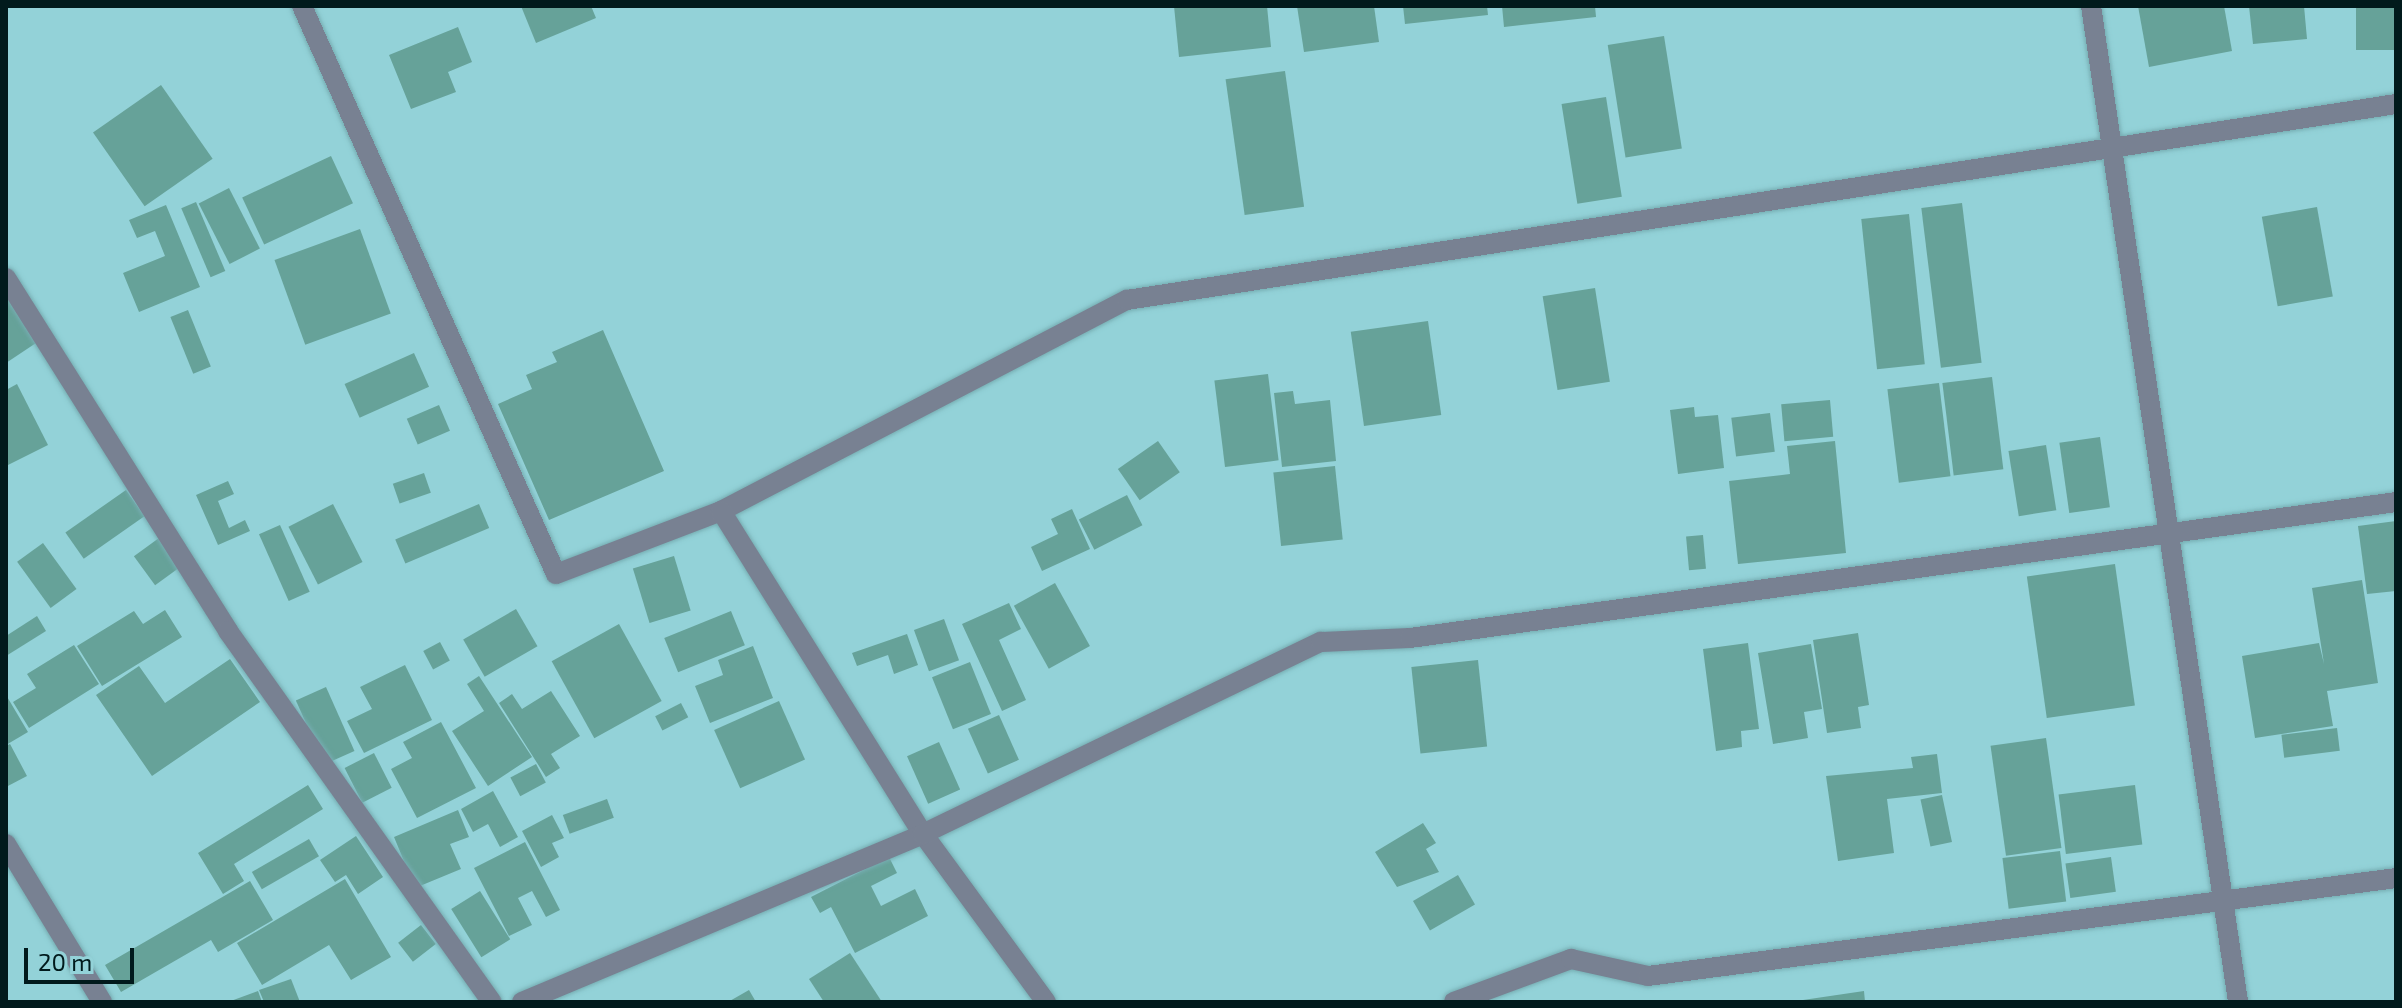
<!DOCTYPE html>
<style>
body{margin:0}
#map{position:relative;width:2402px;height:1008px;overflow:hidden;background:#93d2d8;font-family:"Exo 2",sans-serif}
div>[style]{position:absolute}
.building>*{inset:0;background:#66a299;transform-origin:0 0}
.roads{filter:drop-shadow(0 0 2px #76adb2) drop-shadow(0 0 2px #76adb2)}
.street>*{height:20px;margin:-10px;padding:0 10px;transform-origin:10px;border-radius:10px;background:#788192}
span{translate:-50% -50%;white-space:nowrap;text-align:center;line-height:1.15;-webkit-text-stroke:6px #93d2d8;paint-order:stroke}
.frame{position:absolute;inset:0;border:8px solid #011a1c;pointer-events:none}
.scale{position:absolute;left:24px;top:948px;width:110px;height:36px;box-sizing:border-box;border:4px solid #011a1c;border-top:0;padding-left:10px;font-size:24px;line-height:28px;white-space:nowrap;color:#011a1c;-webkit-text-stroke:6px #93d2d8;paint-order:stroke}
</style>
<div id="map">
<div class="building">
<div style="clip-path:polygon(521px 6px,591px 6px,596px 18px,536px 43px)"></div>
<div style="clip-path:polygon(1174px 6px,1267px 6px,1271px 47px,1179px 57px)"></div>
<div style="clip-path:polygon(1297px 6px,1374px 6px,1379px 42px,1304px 52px)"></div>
<div style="clip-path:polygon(1403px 6px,1487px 6px,1488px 15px,1405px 24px)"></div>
<div style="clip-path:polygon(1502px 6px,1595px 6px,1596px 17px,1504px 27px)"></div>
<div style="clip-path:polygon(2138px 6px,2224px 6px,2232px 51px,2149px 67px)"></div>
<div style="clip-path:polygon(2249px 6px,2304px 6px,2307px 39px,2253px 44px)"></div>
<div style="left:2356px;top:6px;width:40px;height:44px"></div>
<div style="clip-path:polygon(458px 27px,472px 62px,448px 72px,456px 92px,411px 109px,389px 55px)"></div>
<div style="left:1664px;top:36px;width:114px;height:57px;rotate:81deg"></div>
<div style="left:1285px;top:71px;width:137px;height:60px;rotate:82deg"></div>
<div style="left:161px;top:85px;width:90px;height:83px;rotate:55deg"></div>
<div style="left:1606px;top:97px;width:101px;height:45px;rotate:81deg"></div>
<div style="left:331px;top:156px;width:52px;height:98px;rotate:65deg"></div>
<div style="left:229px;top:188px;width:68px;height:34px;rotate:63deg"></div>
<div style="left:196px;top:202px;width:75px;height:16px;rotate:67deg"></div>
<div style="left:1962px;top:203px;width:161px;height:41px;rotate:83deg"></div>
<div style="clip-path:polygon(166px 205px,200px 287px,139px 312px,123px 273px,165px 256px,155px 231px,137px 238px,129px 220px)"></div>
<div style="left:2317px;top:207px;width:91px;height:56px;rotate:80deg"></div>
<div style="left:1909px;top:214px;width:151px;height:48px;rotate:84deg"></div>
<div style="left:360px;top:229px;width:90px;height:91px;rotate:70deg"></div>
<div style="left:1595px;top:288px;width:95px;height:53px;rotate:81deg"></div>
<div style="clip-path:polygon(12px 299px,39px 341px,6px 363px,6px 302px)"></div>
<div style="left:188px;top:310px;width:61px;height:19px;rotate:68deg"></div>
<div style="left:1428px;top:321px;width:95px;height:78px;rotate:82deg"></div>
<div style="clip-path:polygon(603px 330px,664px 471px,549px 520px,498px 404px,532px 389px,526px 375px,557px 362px,552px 352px)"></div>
<div style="left:414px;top:353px;width:37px;height:76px;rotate:66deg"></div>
<div style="left:1268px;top:374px;width:87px;height:54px;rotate:83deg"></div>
<div style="left:1992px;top:377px;width:93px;height:50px;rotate:83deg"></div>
<div style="left:1939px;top:383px;width:94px;height:52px;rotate:83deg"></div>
<div style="clip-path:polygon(17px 384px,48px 445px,6px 466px,6px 390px)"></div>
<div style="clip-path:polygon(1293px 391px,1295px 404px,1330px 400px,1336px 461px,1282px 467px,1274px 393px)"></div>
<div style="left:1830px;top:400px;width:37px;height:49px;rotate:85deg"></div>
<div style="left:439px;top:405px;width:28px;height:35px;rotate:67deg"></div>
<div style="clip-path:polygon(1694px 407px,1695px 417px,1718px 415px,1724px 468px,1678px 474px,1670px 410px)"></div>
<div style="left:1770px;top:413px;width:39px;height:39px;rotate:83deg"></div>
<div style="left:2100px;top:437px;width:71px;height:41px;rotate:82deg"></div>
<div style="left:1158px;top:441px;width:38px;height:49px;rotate:55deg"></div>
<div style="clip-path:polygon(1835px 441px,1846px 553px,1738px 564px,1729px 481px,1790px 474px,1787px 446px)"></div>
<div style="left:2046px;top:445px;width:66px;height:38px;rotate:81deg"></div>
<div style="left:1335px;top:466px;width:74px;height:62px;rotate:84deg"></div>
<div style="left:424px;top:473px;width:21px;height:33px;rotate:71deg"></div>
<div style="clip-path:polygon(228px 481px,234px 494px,218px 501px,229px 528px,245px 520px,250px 531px,218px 545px,196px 495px)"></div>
<div style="left:126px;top:490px;width:32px;height:74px;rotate:55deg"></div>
<div style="left:1127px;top:495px;width:34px;height:54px;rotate:63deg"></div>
<div style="left:333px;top:504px;width:65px;height:50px;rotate:63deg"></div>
<div style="left:479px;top:504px;width:26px;height:91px;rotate:67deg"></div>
<div style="clip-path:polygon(1072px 509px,1090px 549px,1042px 571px,1031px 547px,1058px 534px,1051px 519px)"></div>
<div style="clip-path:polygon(2396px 521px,2396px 591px,2367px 594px,2358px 526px)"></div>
<div style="left:280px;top:525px;width:73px;height:23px;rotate:66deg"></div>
<div style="left:1703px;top:535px;width:34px;height:17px;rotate:85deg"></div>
<div style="left:159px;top:538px;width:36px;height:31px;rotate:54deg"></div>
<div style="left:43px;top:543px;width:57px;height:32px;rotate:54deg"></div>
<div style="left:674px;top:556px;width:57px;height:43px;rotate:73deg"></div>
<div style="left:2115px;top:564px;width:143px;height:89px;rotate:82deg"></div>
<div style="clip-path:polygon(2362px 580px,2378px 683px,2327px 691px,2333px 726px,2255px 738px,2242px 656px,2319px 643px,2324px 664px,2312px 588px)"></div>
<div style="left:1055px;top:583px;width:72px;height:47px;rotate:61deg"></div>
<div style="clip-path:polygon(1009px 603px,1021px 629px,999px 640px,1026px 700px,1002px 711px,962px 624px)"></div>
<div style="left:516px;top:609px;width:43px;height:61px;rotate:60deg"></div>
<div style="clip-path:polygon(165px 610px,182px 637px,102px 686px,77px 646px,134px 611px,143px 624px)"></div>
<div style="left:731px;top:611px;width:37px;height:72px;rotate:68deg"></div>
<div style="clip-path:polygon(37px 616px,46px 631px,6px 656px,6px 636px)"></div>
<div style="left:944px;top:619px;width:44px;height:32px;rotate:70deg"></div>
<div style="left:619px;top:624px;width:88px;height:77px;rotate:61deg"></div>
<div style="clip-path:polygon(1858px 633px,1869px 705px,1858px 707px,1861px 728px,1827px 733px,1813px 640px)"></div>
<div style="clip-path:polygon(907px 634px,918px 665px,894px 674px,888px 655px,857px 666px,852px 653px)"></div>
<div style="left:440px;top:642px;width:21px;height:19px;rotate:62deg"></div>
<div style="clip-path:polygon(1748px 643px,1759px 729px,1741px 731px,1742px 747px,1716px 751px,1703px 649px)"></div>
<div style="clip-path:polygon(1811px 644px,1822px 709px,1804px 712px,1808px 738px,1773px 744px,1758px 653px)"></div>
<div style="clip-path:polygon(74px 645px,99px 684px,29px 728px,13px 702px,36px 688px,27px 674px)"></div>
<div style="clip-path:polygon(753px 646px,773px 698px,710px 723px,695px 686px,723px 675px,718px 660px)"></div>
<div style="clip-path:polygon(230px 659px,260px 702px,152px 776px,96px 695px,139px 666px,165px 703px)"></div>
<div style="left:1478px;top:660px;width:87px;height:67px;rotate:84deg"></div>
<div style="left:970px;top:662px;width:56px;height:41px;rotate:68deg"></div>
<div style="clip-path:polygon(405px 665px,432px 720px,364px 753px,347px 721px,372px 709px,360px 687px)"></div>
<div style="clip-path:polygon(479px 676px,532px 757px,488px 786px,452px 731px,484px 711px,467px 684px)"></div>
<div style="left:326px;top:687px;width:70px;height:33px;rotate:66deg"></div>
<div style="clip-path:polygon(551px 691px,580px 736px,551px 754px,560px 768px,546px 777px,499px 703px,512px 694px,522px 709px)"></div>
<div style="clip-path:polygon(6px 695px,28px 732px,6px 745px)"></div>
<div style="left:779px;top:701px;width:64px;height:71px;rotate:66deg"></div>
<div style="left:681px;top:703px;width:16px;height:29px;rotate:63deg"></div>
<div style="left:999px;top:715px;width:49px;height:34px;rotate:66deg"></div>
<div style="clip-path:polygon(441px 722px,476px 788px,417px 818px,391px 769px,412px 758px,403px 742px)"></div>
<div style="left:2337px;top:728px;width:23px;height:56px;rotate:83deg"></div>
<div style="left:2046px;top:738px;width:111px;height:56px;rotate:82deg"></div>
<div style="left:939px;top:742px;width:52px;height:35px;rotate:66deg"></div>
<div style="clip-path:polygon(10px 744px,27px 776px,6px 787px,6px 746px)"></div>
<div style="left:374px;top:753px;width:39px;height:33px;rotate:63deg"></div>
<div style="clip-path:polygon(1937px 754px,1942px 793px,1887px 799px,1894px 853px,1838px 861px,1826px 776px,1913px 768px,1911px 757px)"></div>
<div style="left:536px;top:764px;width:21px;height:29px;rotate:62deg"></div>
<div style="clip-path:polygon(308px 785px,323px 809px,234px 864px,244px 881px,223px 894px,198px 853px)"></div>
<div style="left:2135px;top:785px;width:60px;height:77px;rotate:83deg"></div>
<div style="clip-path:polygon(493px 791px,518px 837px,500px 847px,488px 824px,473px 832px,461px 809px)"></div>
<div style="left:1942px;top:795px;width:48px;height:22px;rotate:78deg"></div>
<div style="left:607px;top:799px;width:20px;height:47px;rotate:70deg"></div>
<div style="clip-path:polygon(458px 810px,469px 837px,450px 844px,461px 869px,415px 888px,394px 837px)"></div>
<div style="clip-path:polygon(552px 815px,564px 838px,552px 843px,559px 857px,541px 867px,522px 831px)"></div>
<div style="clip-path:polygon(1423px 823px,1436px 843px,1426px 849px,1439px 872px,1397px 887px,1375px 852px)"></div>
<div style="clip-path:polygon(356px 836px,383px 877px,358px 894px,346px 875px,335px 882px,320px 860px)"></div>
<div style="left:309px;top:839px;width:20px;height:66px;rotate:60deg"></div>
<div style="clip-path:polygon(525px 842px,560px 910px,546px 917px,532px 891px,518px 898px,532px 925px,509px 936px,474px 868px)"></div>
<div style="left:2060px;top:851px;width:51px;height:58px;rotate:83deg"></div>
<div style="clip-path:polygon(889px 857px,897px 873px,871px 886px,881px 906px,915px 889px,928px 916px,855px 953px,831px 907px,820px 913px,811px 897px)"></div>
<div style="left:2111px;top:857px;width:35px;height:46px;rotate:82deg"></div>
<div style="left:1458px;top:875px;width:34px;height:52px;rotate:60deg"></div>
<div style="clip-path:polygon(345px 879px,391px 957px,351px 980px,329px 945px,262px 985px,237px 943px)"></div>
<div style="clip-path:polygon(250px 881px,273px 920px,218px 952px,211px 940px,121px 992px,105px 965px)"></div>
<div style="left:480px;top:891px;width:57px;height:34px;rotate:58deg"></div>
<div style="left:421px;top:925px;width:24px;height:29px;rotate:52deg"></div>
<div style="clip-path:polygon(850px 953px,882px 1002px,824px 1002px,809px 979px)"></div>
<div style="clip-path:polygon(291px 979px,300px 1002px,264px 1002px,259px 990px)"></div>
<div style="clip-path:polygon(749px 990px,756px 1002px,728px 1002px)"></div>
<div style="clip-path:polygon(258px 991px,262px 1002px,228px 1002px)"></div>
<div style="clip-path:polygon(1864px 991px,1865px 1002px,1803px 1002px,1803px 1000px)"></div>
</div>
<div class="roads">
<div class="street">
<div style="left:302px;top:6px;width:622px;rotate:65.91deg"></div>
<div style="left:556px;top:574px;width:177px;rotate:-20.9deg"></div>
<div style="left:721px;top:511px;width:458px;rotate:-27.5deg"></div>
<div style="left:1127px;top:300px;width:1284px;rotate:-8.78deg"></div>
<div style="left:2091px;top:6px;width:1007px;rotate:81.6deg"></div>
<div style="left:6px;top:278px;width:417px;rotate:57.8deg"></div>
<div style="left:228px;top:631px;width:455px;rotate:54.6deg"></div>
<div style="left:721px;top:511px;width:381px;rotate:58deg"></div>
<div style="left:923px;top:834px;width:208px;rotate:53.8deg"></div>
<div style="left:6px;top:844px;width:185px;rotate:58.7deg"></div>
<div style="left:522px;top:1002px;width:435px;rotate:-22.7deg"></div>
<div style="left:923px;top:834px;width:442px;rotate:-25.8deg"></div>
<div style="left:1321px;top:642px;width:89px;rotate:-2.6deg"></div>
<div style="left:1410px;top:638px;width:995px;rotate:-7.85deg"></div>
<div style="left:1454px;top:1002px;width:125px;rotate:-20.2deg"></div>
<div style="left:1571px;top:959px;width:79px;rotate:12.4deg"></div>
<div style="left:1648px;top:976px;width:754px;rotate:-7.46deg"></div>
</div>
</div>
<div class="frame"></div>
<div class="scale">20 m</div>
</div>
